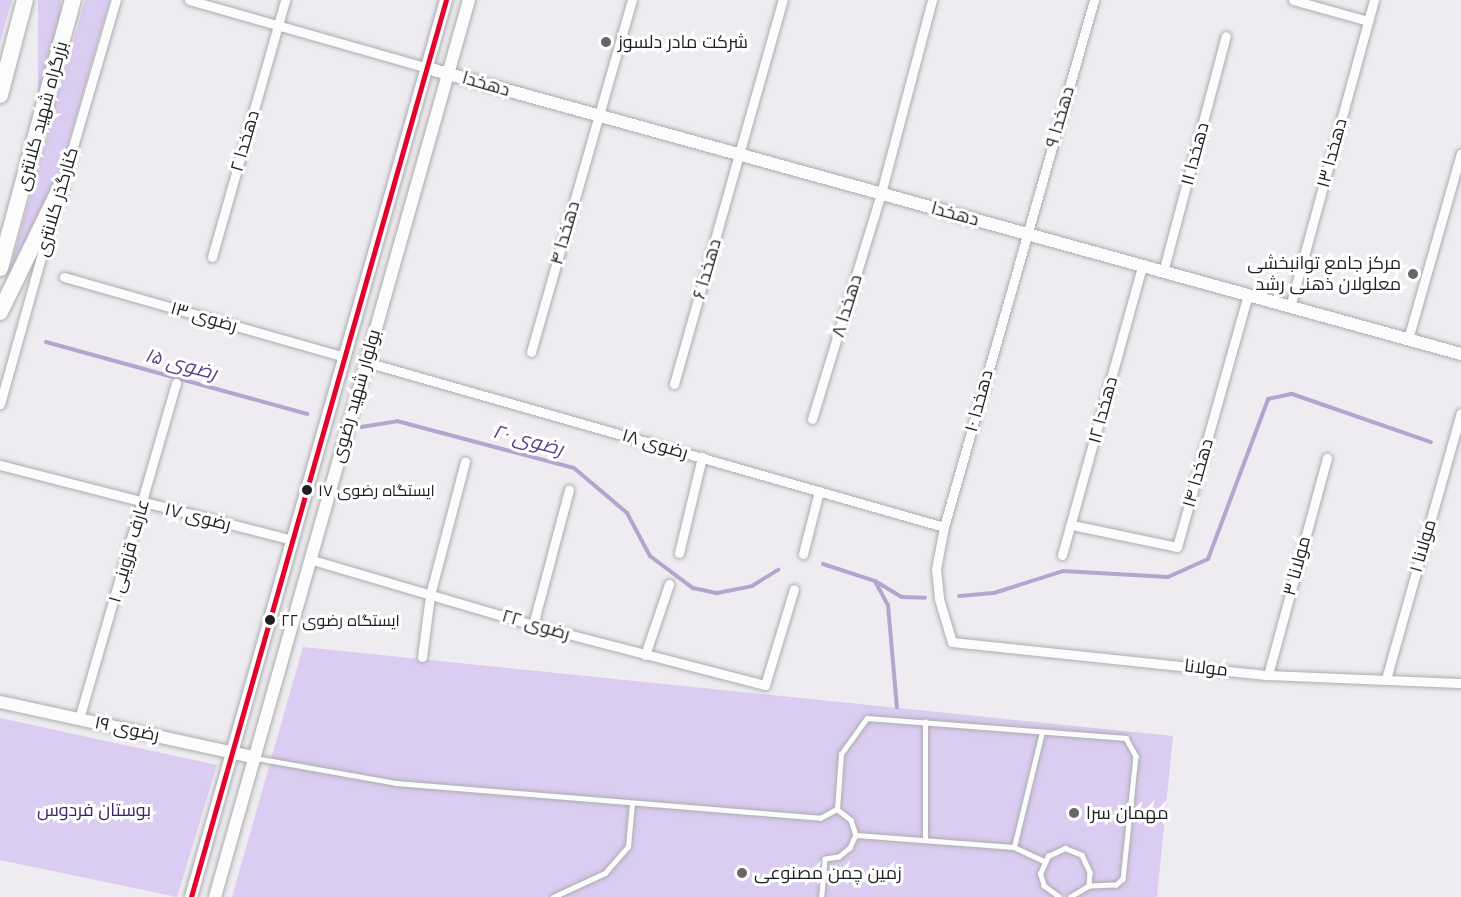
<!DOCTYPE html>
<meta charset="utf-8">
<style>
body{margin:0}
#map{position:relative;width:1461px;height:897px;overflow:hidden;background:#eeecf0;font-family:"PT Sans",Cairo,sans-serif}
div>[style]{position:absolute}
.green>*{inset:0;background:#dacdf1;transform-origin:0 0}
.stream>*{height:4px;margin:-2px;padding:0 2px;transform-origin:2px;border-radius:2px;background:#b3a5ce}
.roads{filter:drop-shadow(0 0 2px #adacaf) drop-shadow(0 0 2px #adacaf)}
.service>*{height:4.5px;margin:-2.25px;padding:0 2.25px;transform-origin:2.25px;border-radius:2.25px;background:#fcfcfd}
.minor>*{height:9px;margin:-4.5px;padding:0 4.5px;transform-origin:4.5px;border-radius:4.5px;background:#fcfcfd}
.tertiary>*{height:12px;margin:-6px;padding:0 6px;transform-origin:6px;border-radius:6px;background:#fcfcfd}
.trunk>*{height:16px;margin:-8px;padding:0 8px;transform-origin:8px;border-radius:8px;background:#fcfcfd}
.bus-1>*{height:4.5px;margin:-2.25px;padding:0 2.25px;transform-origin:2.25px;border-radius:2.25px;background:#e4002b}
.dots>*{width:16px;height:16px;translate:-50% -50%;box-sizing:border-box;border:3px solid #fff;border-radius:50%}
span{translate:-50% -50%;white-space:nowrap;text-align:center;line-height:1.15;-webkit-text-stroke:6px #fff;paint-order:stroke}
.bus-label{font-size:16px;color:#1f1f21}
.left{translate:0 -50%;text-align:left}
.poi-label{font-size:18px;color:#1f1f21}
.right{translate:-100% -50%;text-align:right}
.street-label{font-size:18px;color:#1f1f21}
.park-label{font-size:18px;color:#412268}
.water-label{font-size:20px;color:#5e4089;font-style:italic}
</style>
<div id="map">
<div class="green">
<div style="clip-path:polygon(0 0,12px 0,0 42px)"></div>
<div style="left:38px;top:0;width:23px;height:122px"></div>
<div style="clip-path:polygon(85px 0,110px 0,60px 172px,9px 273px)"></div>
<div style="clip-path:polygon(303px 647px,1173px 736px,1157px 897px,232px 897px)"></div>
<div style="clip-path:polygon(0 718px,217px 765px,177px 897px,0 860px)"></div>
</div>
<div class="stream">
<div style="left:46px;top:342px;width:271px;rotate:15.4deg"></div>
<div style="left:361px;top:427px;width:36px;rotate:-9deg"></div>
<div style="left:397px;top:421px;width:183px;rotate:14.9deg"></div>
<div style="left:574px;top:468px;width:70px;rotate:40.3deg"></div>
<div style="left:627px;top:513px;width:49px;rotate:61.9deg"></div>
<div style="left:650px;top:556px;width:54px;rotate:36.7deg"></div>
<div style="left:693px;top:588px;width:25px;rotate:12deg"></div>
<div style="left:717px;top:593px;width:36px;rotate:-11deg"></div>
<div style="left:752px;top:586px;width:31px;rotate:-32deg"></div>
<div style="left:823px;top:564px;width:55px;rotate:18.1deg"></div>
<div style="left:875px;top:581px;width:31px;rotate:31deg"></div>
<div style="left:902px;top:597px;width:23px;rotate:2deg"></div>
<div style="left:875px;top:581px;width:27px;rotate:62deg"></div>
<div style="left:888px;top:605px;width:103px;rotate:85deg"></div>
<div style="left:959px;top:596px;width:35px;rotate:-5deg"></div>
<div style="left:994px;top:593px;width:72px;rotate:-17.7deg"></div>
<div style="left:1063px;top:571px;width:105px;rotate:3.3deg"></div>
<div style="left:1168px;top:577px;width:44px;rotate:-24.2deg"></div>
<div style="left:1208px;top:559px;width:171px;rotate:-69.4deg"></div>
<div style="left:1268px;top:399px;width:25px;rotate:-12deg"></div>
<div style="left:1292px;top:394px;width:147px;rotate:19.1deg"></div>
</div>
<div class="roads">
<div class="service">
<div style="left:256px;top:758px;width:142px;rotate:10.1deg"></div>
<div style="left:396px;top:783px;width:425px;rotate:4.7deg"></div>
<div style="left:820px;top:818px;width:19px;rotate:-28deg"></div>
<div style="left:837px;top:809px;width:18px;rotate:38deg"></div>
<div style="left:851px;top:820px;width:16px;rotate:72deg"></div>
<div style="left:856px;top:835px;width:14px;rotate:115deg"></div>
<div style="left:850px;top:848px;width:14px;rotate:141deg"></div>
<div style="left:839px;top:857px;width:14px;rotate:172deg"></div>
<div style="left:825px;top:859px;width:38px;rotate:95deg"></div>
<div style="left:837px;top:809px;width:55px;rotate:-85.8deg"></div>
<div style="left:841px;top:754px;width:44px;rotate:-54.2deg"></div>
<div style="left:867px;top:718px;width:260px;rotate:4.4deg"></div>
<div style="left:1126px;top:738px;width:21px;rotate:61deg"></div>
<div style="left:1136px;top:756px;width:124px;rotate:96deg"></div>
<div style="left:1123px;top:879px;width:9px;rotate:139deg"></div>
<div style="left:1116px;top:885px;width:27px;rotate:178deg"></div>
<div style="left:856px;top:835px;width:158px;rotate:4.3deg"></div>
<div style="left:1014px;top:847px;width:33px;rotate:25deg"></div>
<div style="left:925px;top:840px;width:118px;rotate:-90deg"></div>
<div style="left:1014px;top:847px;width:118px;rotate:-76.3deg"></div>
<div style="left:553px;top:897px;width:57px;rotate:-24.8deg"></div>
<div style="left:605px;top:873px;width:35px;rotate:-49deg"></div>
<div style="left:628px;top:847px;width:44px;rotate:-84.8deg"></div>
<div style="left:1059px;top:897px;width:19px;rotate:-144deg"></div>
<div style="left:1044px;top:886px;width:13px;rotate:-108deg"></div>
<div style="left:1040px;top:874px;width:20px;rotate:-66deg"></div>
<div style="left:1048px;top:856px;width:19px;rotate:-25deg"></div>
<div style="left:1065px;top:848px;width:18px;rotate:22deg"></div>
<div style="left:1082px;top:855px;width:19px;rotate:65deg"></div>
<div style="left:1090px;top:872px;width:14px;rotate:94deg"></div>
<div style="left:1089px;top:886px;width:21px;rotate:149deg"></div>
</div>
<div class="minor">
<div style="left:189px;top:0;width:248px;rotate:15.9deg"></div>
<div style="left:1094px;top:0;width:548px;rotate:105.89deg"></div>
<div style="left:944px;top:527px;width:43px;rotate:100.8deg"></div>
<div style="left:936px;top:569px;width:30px;rotate:84deg"></div>
<div style="left:939px;top:599px;width:45px;rotate:73.2deg"></div>
<div style="left:952px;top:642px;width:318px;rotate:6deg"></div>
<div style="left:1268px;top:675px;width:193px;rotate:2.4deg"></div>
<div style="left:1293px;top:0;width:78px;rotate:15.6deg"></div>
<div style="left:60px;top:191px;width:199px;rotate:-73.7deg"></div>
<div style="left:212px;top:257px;width:267px;rotate:-74.1deg"></div>
<div style="left:1163px;top:272px;width:244px;rotate:-75.1deg"></div>
<div style="left:64px;top:277px;width:292px;rotate:15.9deg"></div>
<div style="left:1290px;top:307px;width:318px;rotate:-74.7deg"></div>
<div style="left:1408px;top:339px;width:193px;rotate:-74.1deg"></div>
<div style="left:531px;top:352px;width:366px;rotate:-74deg"></div>
<div style="left:366px;top:362px;width:601px;rotate:15.93deg"></div>
<div style="left:674px;top:384px;width:399px;rotate:-74.2deg"></div>
<div style="left:0;top:404px;width:190px;rotate:-74.4deg"></div>
<div style="left:812px;top:419px;width:236px;rotate:-73deg"></div>
<div style="left:881px;top:193px;width:200px;rotate:-75.2deg"></div>
<div style="left:0;top:465px;width:301px;rotate:14.4deg"></div>
<div style="left:1072px;top:525px;width:107px;rotate:11.8deg"></div>
<div style="left:1177px;top:547px;width:262px;rotate:-74.3deg"></div>
<div style="left:679px;top:553px;width:99px;rotate:-76.5deg"></div>
<div style="left:803px;top:554px;width:65px;rotate:-75.7deg"></div>
<div style="left:1062px;top:555px;width:300px;rotate:-74.5deg"></div>
<div style="left:309px;top:559px;width:234px;rotate:16.4deg"></div>
<div style="left:533px;top:625px;width:240px;rotate:14.5deg"></div>
<div style="left:765px;top:685px;width:100px;rotate:-73.2deg"></div>
<div style="left:533px;top:625px;width:140px;rotate:-75.1deg"></div>
<div style="left:645px;top:655px;width:75px;rotate:-71.3deg"></div>
<div style="left:422px;top:657px;width:63px;rotate:-82.6deg"></div>
<div style="left:430px;top:595px;width:138px;rotate:-75.3deg"></div>
<div style="left:1268px;top:675px;width:225px;rotate:-74.8deg"></div>
<div style="left:1386px;top:679px;width:276px;rotate:-74.3deg"></div>
<div style="left:79px;top:719px;width:350px;rotate:-73.9deg"></div>
</div>
<div class="tertiary">
<div style="left:427px;top:68px;width:1073px;rotate:15.46deg"></div>
<div style="left:0;top:702px;width:259px;rotate:12.3deg"></div>
<div style="left:191px;top:897px;width:933px;rotate:-74.13deg"></div>
<div style="left:215px;top:897px;width:932px;rotate:-74.19deg"></div>
</div>
<div class="trunk">
<div style="left:0;top:95px;width:98px;rotate:-75.3deg"></div>
<div style="left:0;top:268px;width:278px;rotate:-74.8deg"></div>
<div style="left:0;top:312px;width:139px;rotate:-64deg"></div>
</div>
</div>
<div class="bus-1">
<div style="left:191px;top:897px;width:933px;rotate:-74.13deg"></div>
</div>
<div class="dots">
<div style="left:606px;top:42px;background:#676769"></div>
<div style="left:1413px;top:274px;background:#676769"></div>
<div style="left:307px;top:490px;background:#1f1f21"></div>
<div style="left:270px;top:620px;background:#1f1f21"></div>
<div style="left:1074px;top:813px;background:#676769"></div>
<div style="left:742px;top:873px;background:#676769"></div>
</div>
<div class="bus-label">
<span class="left" style="left:318px;top:490px">ایستگاه رضوی ۱۷</span>
<span class="left" style="left:281px;top:620px">ایستگاه رضوی ۲۲</span>
</div>
<div class="poi-label">
<span class="left" style="left:618px;top:42px">شرکت مادر دلسوز</span>
<span class="right" style="left:1401px;top:274px">مرکز جامع توانبخشی<br>معلولان ذهنی رشد</span>
<span class="left" style="left:1086px;top:813px">مهمان سرا</span>
<span class="left" style="left:754px;top:873px">زمین چمن مصنوعی</span>
</div>
<div class="street-label">
<span style="left:486px;top:84px;rotate:16deg">دهخدا</span>
<span style="left:42px;top:116px;rotate:-75deg">بزرگراه شهید کلانتری</span>
<span style="left:1060px;top:117px;rotate:-74deg">دهخدا ۹</span>
<span style="left:245px;top:141px;rotate:-74deg">دهخدا ۲</span>
<span style="left:1332px;top:153px;rotate:-75deg">دهخدا ۱۳</span>
<span style="left:1195px;top:154px;rotate:-75deg">دهخدا ۱۱</span>
<span style="left:57px;top:202px;rotate:-74deg">کنارگذر کلانتری</span>
<span style="left:955px;top:214px;rotate:15deg">دهخدا</span>
<span style="left:565px;top:233px;rotate:-74deg">دهخدا ۴</span>
<span style="left:707px;top:269px;rotate:-74deg">دهخدا ۶</span>
<span style="left:847px;top:306px;rotate:-73deg">دهخدا ۸</span>
<span style="left:204px;top:317px;rotate:16deg">رضوی ۱۳</span>
<span style="left:356px;top:396px;rotate:-74deg">بولوار شهید رضوی</span>
<span style="left:979px;top:401px;rotate:-75deg">دهخدا ۱۰</span>
<span style="left:1103px;top:410px;rotate:-75deg">دهخدا ۱۲</span>
<span style="left:655px;top:444px;rotate:16deg">رضوی ۱۸</span>
<span style="left:1198px;top:473px;rotate:-74deg">دهخدا ۱۴</span>
<span style="left:198px;top:517px;rotate:14deg">رضوی ۱۷</span>
<span style="left:1423px;top:546px;rotate:-74deg">مولانا ۱</span>
<span style="left:129px;top:551px;rotate:-74deg">عارف قزوینی ۱</span>
<span style="left:1297px;top:566px;rotate:-75deg">مولانا ۳</span>
<span style="left:536px;top:625px;rotate:16deg">رضوی ۲۲</span>
<span style="left:1206px;top:668px;rotate:6deg">مولانا</span>
<span style="left:127px;top:729px;rotate:12deg">رضوی ۱۹</span>
</div>
<div class="park-label">
<span style="left:94px;top:810px">بوستان فردوس</span>
</div>
<div class="water-label">
<span style="left:181px;top:364px;rotate:15deg">رضوی ۱۵</span>
<span style="left:528px;top:440px;rotate:15deg">رضوی ۲۰</span>
</div>
</div>
